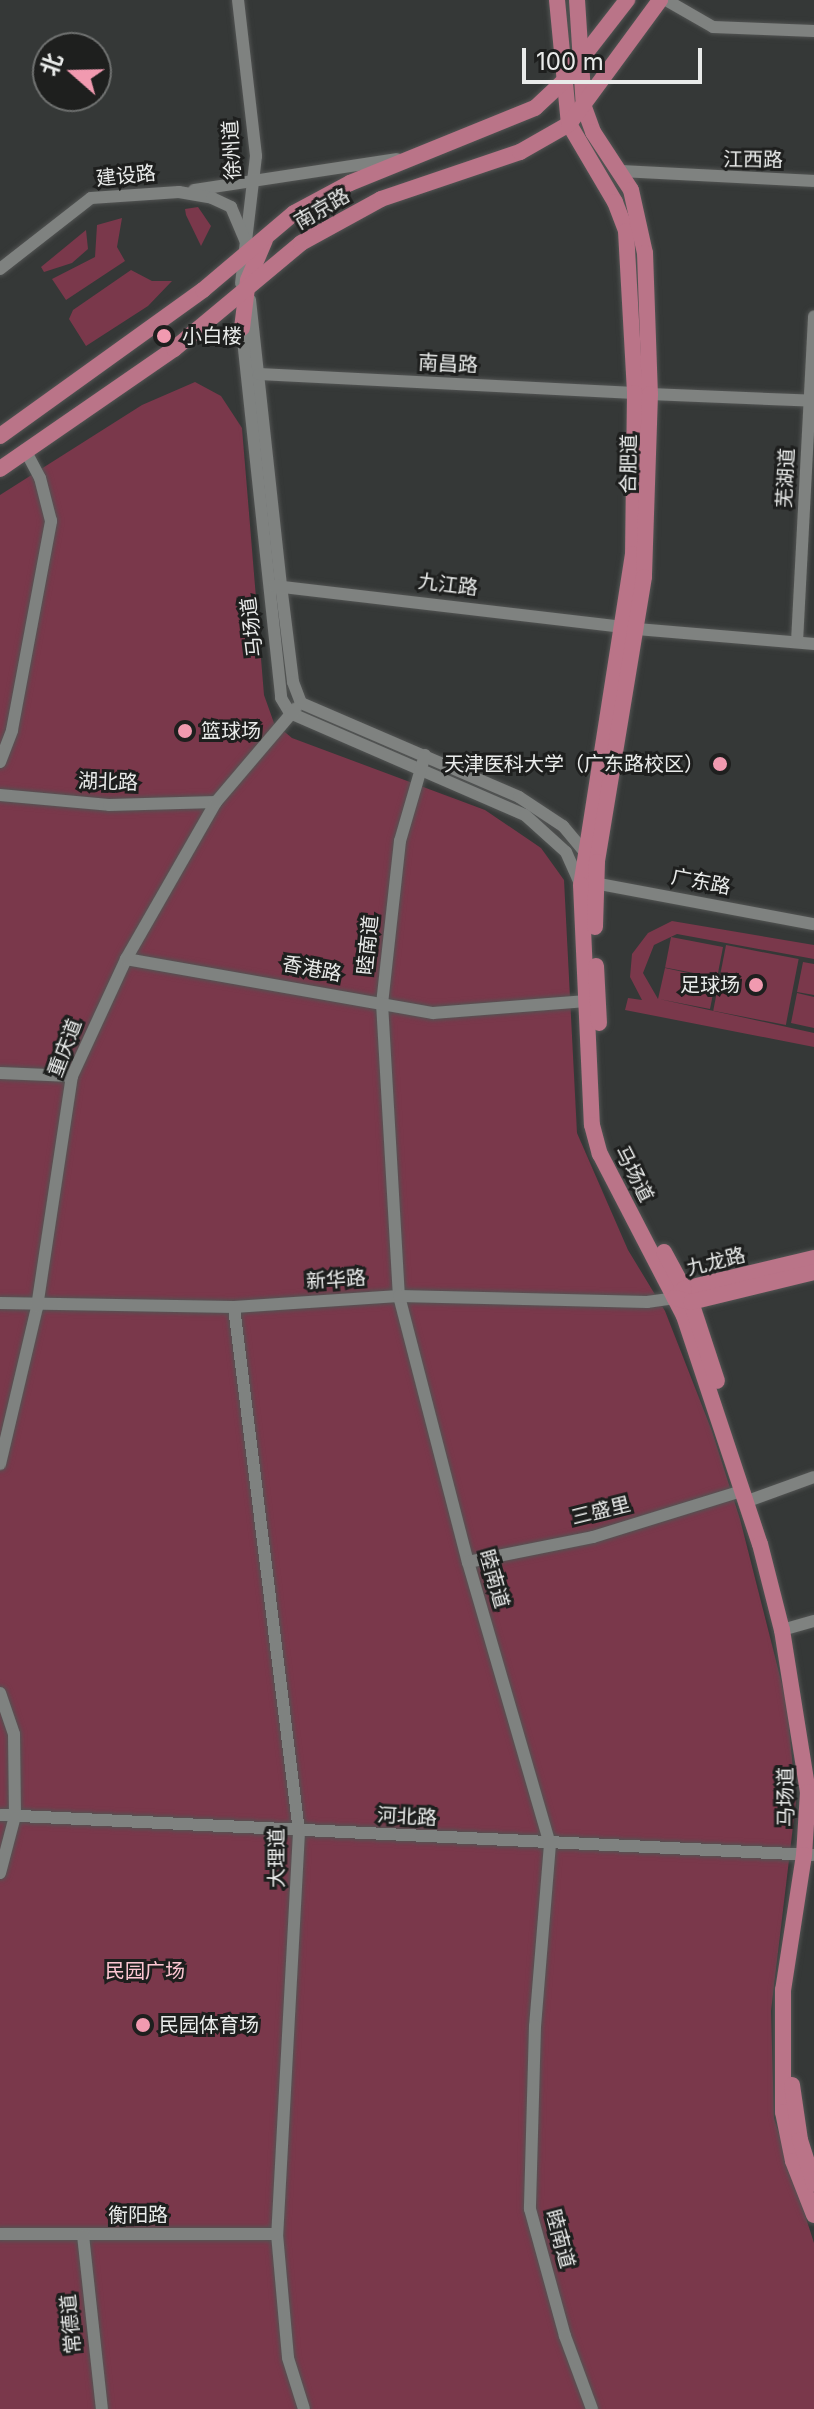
<!DOCTYPE html>
<meta charset="utf-8">
<style>
body{margin:0}
#map{position:relative;width:814px;height:2409px;overflow:hidden;background:#353837;font-family:Inter,"Noto Sans SC",sans-serif}
div>[style]{position:absolute}
.green>*{inset:0;background:#7a384b;transform-origin:0 0}
.roads{filter:drop-shadow(0 0 2px #525453) drop-shadow(0 0 2px #525453)}
.minor>*{height:12px;margin:-6px;padding:0 6px;transform-origin:6px;border-radius:6px;background:#7f8280}
.major>*{height:16px;margin:-8px;padding:0 8px;transform-origin:8px;border-radius:8px;background:#ba7488}
.dots>*{width:22px;height:22px;translate:-50% -50%;box-sizing:border-box;border:4px solid #1e1f1e;border-radius:50%}
span{translate:-50% -50%;white-space:nowrap;text-align:center;line-height:1.15;-webkit-text-stroke:6px #1e1f1e;paint-order:stroke}
.street-label{font-size:20px;color:#e9ebea}
.poi-label{font-size:20px;color:#e9ebea}
.left{translate:0 -50%;text-align:left}
.right{translate:-100% -50%;text-align:right}
.park-label{font-size:20px;color:#fcc6d2}
.north{position:absolute;left:32px;top:32px;width:80px;height:80px;box-sizing:border-box;background:#1e1f1e;border:2px solid #6f7170;border-radius:50%;rotate:290deg;font-size:22px;font-weight:700;line-height:32px;text-align:center;color:#e9ebea}
.north::after{content:'';display:block;margin:auto;width:28px;height:36px;background:#f19ab0;clip-path:polygon(50% 0,100% 100%,50% 72%,0 100%)}
.scale{position:absolute;left:522px;top:48px;width:180px;height:36px;box-sizing:border-box;border:4px solid #e9ebea;border-top:0;padding-left:10px;font-size:24px;line-height:28px;white-space:nowrap;color:#e9ebea;-webkit-text-stroke:6px #1e1f1e;paint-order:stroke}
</style>
<div id="map">
<div class="green">
<div style="clip-path:polygon(198px 207px,211px 226px,201px 246px,186px 215px,185px 209px)"></div>
<div style="clip-path:polygon(122px 218px,117px 247px,125px 261px,66px 300px,52px 279px,95px 257px,97px 225px)"></div>
<div style="clip-path:polygon(86px 230px,88px 249px,72px 263px,44px 272px,41px 267px)"></div>
<div style="clip-path:polygon(131px 270px,152px 281px,172px 281px,148px 306px,86px 346px,69px 319px,73px 310px)"></div>
<div style="clip-path:polygon(195px 382px,221px 396px,242px 428px,264px 695px,274px 723px,292px 738px,485px 810px,541px 848px,564px 880px,577px 1133px,628px 1250px,665px 1311px,712px 1431px,740px 1519px,787px 1704px,796px 1801px,771px 2011px,774px 2118px,814px 2243px,814px 2409px,0 2409px,0 495px,142px 405px)"></div>
<div style="clip-path:polygon(672px 921px,814px 945px,814px 959px,677px 934px,654px 945px,643px 973px,658px 999px,665px 968px,716px 979px,710px 1009px,659px 999px,814px 1033px,814px 1047px,625px 1010px,628px 998px,642px 1000px,630px 977px,632px 954px,648px 933px)"></div>
<div style="left:671px;top:937px;width:53px;height:31px;rotate:11deg"></div>
<div style="left:726px;top:945px;width:74px;height:67px;rotate:11deg"></div>
<div style="clip-path:polygon(803px 962px,814px 964px,814px 995px,797px 992px)"></div>
<div style="clip-path:polygon(797px 993px,814px 997px,814px 1028px,791px 1023px)"></div>
</div>
<div class="roads">
<div class="minor">
<div style="left:238px;top:0;width:157px;rotate:83.4deg"></div>
<div style="left:256px;top:156px;width:128px;rotate:96.7deg"></div>
<div style="left:666px;top:0;width:54px;rotate:29.9deg"></div>
<div style="left:713px;top:27px;width:101px;rotate:2.3deg"></div>
<div style="left:622px;top:171px;width:192px;rotate:3deg"></div>
<div style="left:194px;top:190px;width:205px;rotate:-8.7deg"></div>
<div style="left:0;top:269px;width:115px;rotate:-38deg"></div>
<div style="left:91px;top:198px;width:88px;rotate:-3.9deg"></div>
<div style="left:179px;top:192px;width:34px;rotate:10deg"></div>
<div style="left:212px;top:198px;width:21px;rotate:25deg"></div>
<div style="left:231px;top:207px;width:38px;rotate:67deg"></div>
<div style="left:250px;top:300px;width:287px;rotate:83.8deg"></div>
<div style="left:281px;top:585px;width:98px;rotate:82.9deg"></div>
<div style="left:293px;top:682px;width:22px;rotate:69deg"></div>
<div style="left:301px;top:703px;width:237px;rotate:23.3deg"></div>
<div style="left:519px;top:797px;width:53px;rotate:33.4deg"></div>
<div style="left:563px;top:826px;width:35px;rotate:50deg"></div>
<div style="left:241px;top:321px;width:379px;rotate:83.9deg"></div>
<div style="left:281px;top:698px;width:17px;rotate:59deg"></div>
<div style="left:290px;top:713px;width:256px;rotate:23.5deg"></div>
<div style="left:525px;top:815px;width:55px;rotate:42.1deg"></div>
<div style="left:566px;top:852px;width:36px;rotate:66deg"></div>
<div style="left:581px;top:885px;width:13px;rotate:-9deg"></div>
<div style="left:594px;top:883px;width:224px;rotate:10.6deg"></div>
<div style="left:259px;top:374px;width:376px;rotate:2.9deg"></div>
<div style="left:650px;top:394px;width:164px;rotate:2.4deg"></div>
<div style="left:274px;top:586px;width:352px;rotate:6.7deg"></div>
<div style="left:637px;top:629px;width:178px;rotate:4.8deg"></div>
<div style="left:797px;top:642px;width:326px;rotate:-87deg"></div>
<div style="left:425px;top:755px;width:90px;rotate:106.2deg"></div>
<div style="left:400px;top:841px;width:163px;rotate:96.3deg"></div>
<div style="left:382px;top:1003px;width:293px;rotate:86.7deg"></div>
<div style="left:399px;top:1296px;width:275px;rotate:75.5deg"></div>
<div style="left:468px;top:1562px;width:294px;rotate:73.8deg"></div>
<div style="left:550px;top:1844px;width:183px;rotate:94.7deg"></div>
<div style="left:535px;top:2026px;width:183px;rotate:91.6deg"></div>
<div style="left:530px;top:2209px;width:132px;rotate:74.6deg"></div>
<div style="left:565px;top:2336px;width:78px;rotate:69.7deg"></div>
<div style="left:0;top:762px;width:34px;rotate:-69deg"></div>
<div style="left:12px;top:730px;width:213px;rotate:-79.4deg"></div>
<div style="left:51px;top:521px;width:44px;rotate:-104.3deg"></div>
<div style="left:40px;top:478px;width:32px;rotate:-118deg"></div>
<div style="left:0;top:795px;width:109px;rotate:5.2deg"></div>
<div style="left:109px;top:805px;width:107px;rotate:-1.6deg"></div>
<div style="left:126px;top:959px;width:312px;rotate:10deg"></div>
<div style="left:433px;top:1013px;width:154px;rotate:-4.5deg"></div>
<div style="left:0;top:1073px;width:72px;rotate:2.4deg"></div>
<div style="left:0;top:1303px;width:234px;rotate:1deg"></div>
<div style="left:234px;top:1307px;width:165px;rotate:-3.8deg"></div>
<div style="left:399px;top:1296px;width:248px;rotate:1.4deg"></div>
<div style="left:647px;top:1302px;width:28px;rotate:-8deg"></div>
<div style="left:234px;top:1307px;width:529px;rotate:82.94deg"></div>
<div style="left:299px;top:1832px;width:403px;rotate:93.1deg"></div>
<div style="left:277px;top:2234px;width:124px;rotate:84.9deg"></div>
<div style="left:288px;top:2358px;width:53px;rotate:72.6deg"></div>
<div style="left:0;top:1464px;width:161px;rotate:-76.7deg"></div>
<div style="left:37px;top:1307px;width:234px;rotate:-81.4deg"></div>
<div style="left:72px;top:1076px;width:129px;rotate:-65.2deg"></div>
<div style="left:126px;top:959px;width:181px;rotate:-60.2deg"></div>
<div style="left:216px;top:802px;width:123px;rotate:-49.6deg"></div>
<div style="left:745px;top:1502px;width:73px;rotate:-19.9deg"></div>
<div style="left:468px;top:1562px;width:127px;rotate:-11.3deg"></div>
<div style="left:593px;top:1537px;width:156px;rotate:-17.2deg"></div>
<div style="left:782px;top:1630px;width:33px;rotate:-16deg"></div>
<div style="left:0;top:1693px;width:43px;rotate:71.1deg"></div>
<div style="left:14px;top:1734px;width:82px;rotate:89.3deg"></div>
<div style="left:15px;top:1816px;width:59px;rotate:104.7deg"></div>
<div style="left:0;top:1815px;width:814px;rotate:2.82deg"></div>
<div style="left:0;top:2234px;width:277px"></div>
<div style="left:83px;top:2235px;width:175px;rotate:83.8deg"></div>
</div>
<div class="major">
<div style="left:557px;top:0;width:125px;rotate:84.5deg"></div>
<div style="left:569px;top:124px;width:91px;rotate:59.5deg"></div>
<div style="left:615px;top:202px;width:31px;rotate:69deg"></div>
<div style="left:626px;top:231px;width:162px;rotate:86.8deg"></div>
<div style="left:635px;top:393px;width:161px;rotate:90.7deg"></div>
<div style="left:633px;top:554px;width:335px;rotate:98.9deg"></div>
<div style="left:581px;top:885px;width:240px;rotate:87.4deg"></div>
<div style="left:592px;top:1125px;width:30px;rotate:75deg"></div>
<div style="left:600px;top:1154px;width:182px;rotate:62.6deg"></div>
<div style="left:684px;top:1316px;width:240px;rotate:71.6deg"></div>
<div style="left:760px;top:1544px;width:89px;rotate:75.7deg"></div>
<div style="left:782px;top:1630px;width:164px;rotate:80.9deg"></div>
<div style="left:808px;top:1792px;width:63px;rotate:93.6deg"></div>
<div style="left:804px;top:1855px;width:137px;rotate:98.8deg"></div>
<div style="left:783px;top:1990px;width:122px;rotate:90deg"></div>
<div style="left:783px;top:2112px;width:50px;rotate:78.5deg"></div>
<div style="left:793px;top:2161px;width:58px;rotate:68.7deg"></div>
<div style="left:577px;top:0;width:107px;rotate:86.3deg"></div>
<div style="left:584px;top:107px;width:27px;rotate:70deg"></div>
<div style="left:593px;top:132px;width:69px;rotate:56.8deg"></div>
<div style="left:631px;top:190px;width:65px;rotate:77.5deg"></div>
<div style="left:645px;top:253px;width:141px;rotate:88deg"></div>
<div style="left:650px;top:394px;width:183px;rotate:91.9deg"></div>
<div style="left:644px;top:577px;width:289px;rotate:99.4deg"></div>
<div style="left:597px;top:862px;width:65px;rotate:91.8deg"></div>
<div style="left:242px;top:328px;width:48px;rotate:-82.9deg"></div>
<div style="left:248px;top:280px;width:43px;rotate:-67deg"></div>
<div style="left:0;top:436px;width:250px;rotate:-35.7deg"></div>
<div style="left:203px;top:290px;width:119px;rotate:-40.2deg"></div>
<div style="left:294px;top:213px;width:64px;rotate:-28.2deg"></div>
<div style="left:350px;top:183px;width:200px;rotate:-22.1deg"></div>
<div style="left:535px;top:108px;width:40px;rotate:-43deg"></div>
<div style="left:564px;top:81px;width:103px;rotate:-52.1deg"></div>
<div style="left:0;top:469px;width:211px;rotate:-34.6deg"></div>
<div style="left:174px;top:349px;width:165px;rotate:-39.8deg"></div>
<div style="left:301px;top:243px;width:91px;rotate:-28.8deg"></div>
<div style="left:381px;top:199px;width:147px;rotate:-18.7deg"></div>
<div style="left:520px;top:152px;width:56px;rotate:-29.7deg"></div>
<div style="left:569px;top:124px;width:154px;rotate:-53.7deg"></div>
<div style="left:596px;top:966px;width:57px;rotate:87deg"></div>
<div style="left:664px;top:1252px;width:57px;rotate:61.6deg"></div>
<div style="left:691px;top:1302px;width:83px;rotate:71.8deg"></div>
<div style="left:814px;top:1258px;width:134px;rotate:166.6deg"></div>
<div style="left:684px;top:1289px;width:13px;rotate:135deg"></div>
<div style="left:675px;top:1298px;width:16px;rotate:14deg"></div>
<div style="left:691px;top:1302px;width:127px;rotate:-13.7deg"></div>
<div style="left:792px;top:2085px;width:56px;rotate:81.7deg"></div>
<div style="left:800px;top:2140px;width:46px;rotate:72.3deg"></div>
</div>
</div>
<div class="dots">
<div style="left:164px;top:336px;background:#f19ab0"></div>
<div style="left:185px;top:731px;background:#f19ab0"></div>
<div style="left:720px;top:764px;background:#f19ab0"></div>
<div style="left:756px;top:985px;background:#f19ab0"></div>
<div style="left:143px;top:2025px;background:#f19ab0"></div>
</div>
<div class="street-label">
<span style="left:232px;top:150px;rotate:-93deg">徐州道</span>
<span style="left:753px;top:160px;rotate:1deg">江西路</span>
<span style="left:126px;top:176px;rotate:-6deg">建设路</span>
<span style="left:322px;top:209px;rotate:-30deg">南京路</span>
<span style="left:448px;top:364px;rotate:3deg">南昌路</span>
<span style="left:629px;top:464px;rotate:-89deg">合肥道</span>
<span style="left:786px;top:478px;rotate:-87deg">芜湖道</span>
<span style="left:448px;top:585px;rotate:7deg">九江路</span>
<span style="left:252px;top:627px;rotate:-97deg">马场道</span>
<span style="left:108px;top:782px;rotate:2deg">湖北路</span>
<span style="left:701px;top:882px;rotate:11deg">广东路</span>
<span style="left:368px;top:945px;rotate:-84deg">睦南道</span>
<span style="left:312px;top:969px;rotate:11deg">香港路</span>
<span style="left:65px;top:1048px;rotate:-69deg">重庆道</span>
<span style="left:634px;top:1174px;rotate:63deg">马场道</span>
<span style="left:716px;top:1262px;rotate:-14deg">九龙路</span>
<span style="left:336px;top:1280px;rotate:-4deg">新华路</span>
<span style="left:601px;top:1511px;rotate:-14deg">三盛里</span>
<span style="left:494px;top:1579px;rotate:74deg">睦南道</span>
<span style="left:786px;top:1797px;rotate:-90deg">马场道</span>
<span style="left:407px;top:1817px;rotate:3deg">河北路</span>
<span style="left:277px;top:1858px;rotate:-90deg">大理道</span>
<span style="left:138px;top:2215px">衡阳路</span>
<span style="left:560px;top:2239px;rotate:75deg">睦南道</span>
<span style="left:71px;top:2324px;rotate:-95deg">常德道</span>
</div>
<div class="poi-label">
<span class="left" style="left:182px;top:336px">小白楼</span>
<span class="left" style="left:201px;top:731px">篮球场</span>
<span class="right" style="left:704px;top:764px">天津医科大学（广东路校区）</span>
<span class="right" style="left:740px;top:985px">足球场</span>
<span class="left" style="left:159px;top:2025px">民园体育场</span>
</div>
<div class="park-label">
<span style="left:145px;top:1971px">民园广场</span>
</div>
<div class="north">北</div>
<div class="scale">100 m</div>
</div>
